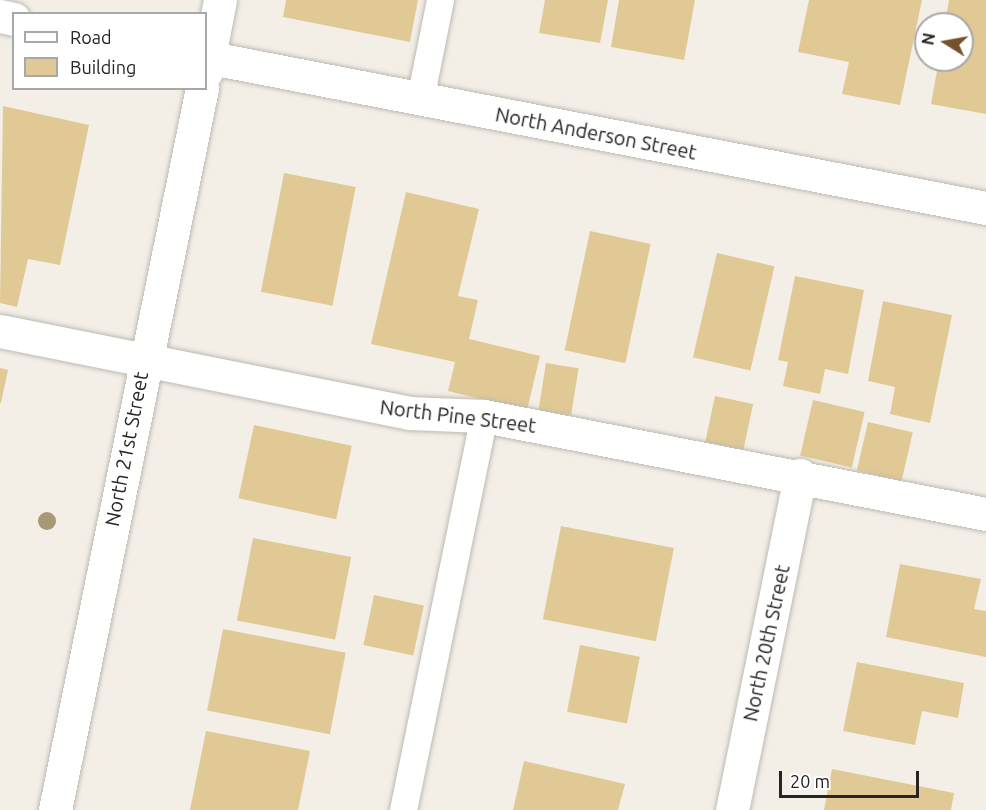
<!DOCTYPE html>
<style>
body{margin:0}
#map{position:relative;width:986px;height:810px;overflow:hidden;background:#f3efe7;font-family:Ubuntu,sans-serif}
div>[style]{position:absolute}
.building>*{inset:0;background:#e1c995;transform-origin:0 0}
.roads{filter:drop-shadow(0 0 2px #bdbab2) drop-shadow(0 0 2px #bdbab2)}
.service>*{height:27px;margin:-13.5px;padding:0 13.5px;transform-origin:13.5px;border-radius:13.5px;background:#fff}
.minor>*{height:33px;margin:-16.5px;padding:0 16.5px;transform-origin:16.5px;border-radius:16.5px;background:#fff}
.secondary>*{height:33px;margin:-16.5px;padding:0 16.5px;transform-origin:16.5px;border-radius:16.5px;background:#fff}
.trees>*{width:18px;height:18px;margin:-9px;border-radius:50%;background:#a89974}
span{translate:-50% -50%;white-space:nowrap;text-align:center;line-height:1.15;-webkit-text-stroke:4.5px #fff;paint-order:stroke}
.street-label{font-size:20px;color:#272522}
.legend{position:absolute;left:12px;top:12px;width:195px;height:78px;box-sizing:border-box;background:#fff;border:2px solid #a9a8a7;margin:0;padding:8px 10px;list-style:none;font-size:18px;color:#272522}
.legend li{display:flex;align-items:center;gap:12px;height:30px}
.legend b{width:30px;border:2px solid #a9a8a7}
.north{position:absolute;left:914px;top:12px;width:60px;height:60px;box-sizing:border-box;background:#fff;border:2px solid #a9a8a7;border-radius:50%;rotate:281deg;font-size:16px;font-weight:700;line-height:24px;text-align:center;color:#272522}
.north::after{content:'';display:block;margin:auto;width:21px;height:27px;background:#76522c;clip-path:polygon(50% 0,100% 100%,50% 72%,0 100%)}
.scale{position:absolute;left:779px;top:771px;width:140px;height:27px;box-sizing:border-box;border:3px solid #272522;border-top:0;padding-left:8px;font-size:18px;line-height:21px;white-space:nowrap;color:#272522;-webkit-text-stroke:4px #fff;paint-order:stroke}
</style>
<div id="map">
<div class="building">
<div style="clip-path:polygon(286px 0,418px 0,410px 42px,283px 17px)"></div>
<div style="clip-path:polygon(545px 0,608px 0,600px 43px,539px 33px)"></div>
<div style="clip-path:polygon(619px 0,695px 0,684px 60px,611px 47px)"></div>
<div style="clip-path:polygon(809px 0,922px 0,900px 105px,842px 94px,849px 62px,798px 52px)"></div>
<div style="clip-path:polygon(949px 0,986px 0,986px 114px,931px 104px,939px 60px,962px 60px,962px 24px,945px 24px)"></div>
<div style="clip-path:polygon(3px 106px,89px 125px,60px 265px,28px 259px,17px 307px,0 303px)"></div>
<div style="left:284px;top:173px;width:73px;height:121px;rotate:11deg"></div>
<div style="clip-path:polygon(406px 192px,479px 209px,458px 296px,478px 300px,469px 339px,540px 356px,527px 410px,448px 391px,455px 362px,371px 344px)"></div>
<div style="left:590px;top:231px;width:62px;height:122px;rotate:12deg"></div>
<div style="left:717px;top:253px;width:59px;height:107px;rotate:13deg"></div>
<div style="clip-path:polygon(795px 276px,864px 290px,848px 374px,825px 369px,820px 394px,783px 386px,788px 362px,778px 360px)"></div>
<div style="clip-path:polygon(883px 301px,952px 315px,930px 423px,890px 414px,895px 387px,868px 381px)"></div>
<div style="left:546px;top:363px;width:33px;height:48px;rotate:9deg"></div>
<div style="clip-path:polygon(0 368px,8px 370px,1px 403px,0 403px)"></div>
<div style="left:715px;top:396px;width:39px;height:47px;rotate:12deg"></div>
<div style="left:813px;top:400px;width:53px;height:57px;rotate:13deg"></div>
<div style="left:868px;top:422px;width:46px;height:50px;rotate:13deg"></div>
<div style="left:254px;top:425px;width:100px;height:75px;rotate:12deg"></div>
<div style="left:561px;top:526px;width:115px;height:95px;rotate:11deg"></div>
<div style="left:253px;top:538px;width:100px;height:84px;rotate:11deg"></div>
<div style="clip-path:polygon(900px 564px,981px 579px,974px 609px,986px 611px,986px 657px,886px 637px)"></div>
<div style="left:374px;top:595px;width:51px;height:51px;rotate:12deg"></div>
<div style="left:223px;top:629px;width:125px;height:83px;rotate:11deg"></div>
<div style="left:580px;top:645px;width:61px;height:68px;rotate:11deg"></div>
<div style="clip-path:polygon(857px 662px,964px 683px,958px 718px,922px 711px,915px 745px,843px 731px)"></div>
<div style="clip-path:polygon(206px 731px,310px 751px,298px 810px,190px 810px)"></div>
<div style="clip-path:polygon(524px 761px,625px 784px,618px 810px,513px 810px)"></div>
<div style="clip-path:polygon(832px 769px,954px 793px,951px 810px,824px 810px)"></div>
</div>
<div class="roads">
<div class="service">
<div style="left:420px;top:99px;width:101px;rotate:-78.6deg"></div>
<div style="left:403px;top:810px;width:402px;rotate:-78.4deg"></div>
</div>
<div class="minor">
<div style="left:0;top:16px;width:14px;rotate:12deg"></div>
<div style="left:206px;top:57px;width:794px;rotate:10.96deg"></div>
<div style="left:0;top:331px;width:417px;rotate:11.3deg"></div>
<div style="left:409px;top:413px;width:75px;rotate:2.3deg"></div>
<div style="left:484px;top:416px;width:511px;rotate:11.05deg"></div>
<div style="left:732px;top:810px;width:342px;rotate:-78.5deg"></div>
</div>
<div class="secondary">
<div style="left:206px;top:72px;width:73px;rotate:-79deg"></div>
<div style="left:55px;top:810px;width:737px;rotate:-78.49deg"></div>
</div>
</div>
<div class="trees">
<div style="left:47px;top:521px"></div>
</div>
<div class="street-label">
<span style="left:596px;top:133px;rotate:11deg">North Anderson Street</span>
<span style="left:458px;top:416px;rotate:7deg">North Pine Street</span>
<span style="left:126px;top:449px;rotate:-79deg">North 21st Street</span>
<span style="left:766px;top:643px;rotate:-78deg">North 20th Street</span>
</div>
<ul class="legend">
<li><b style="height:8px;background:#fff"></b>Road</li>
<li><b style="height:16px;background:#e1c995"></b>Building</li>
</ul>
<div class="north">N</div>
<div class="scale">20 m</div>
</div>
